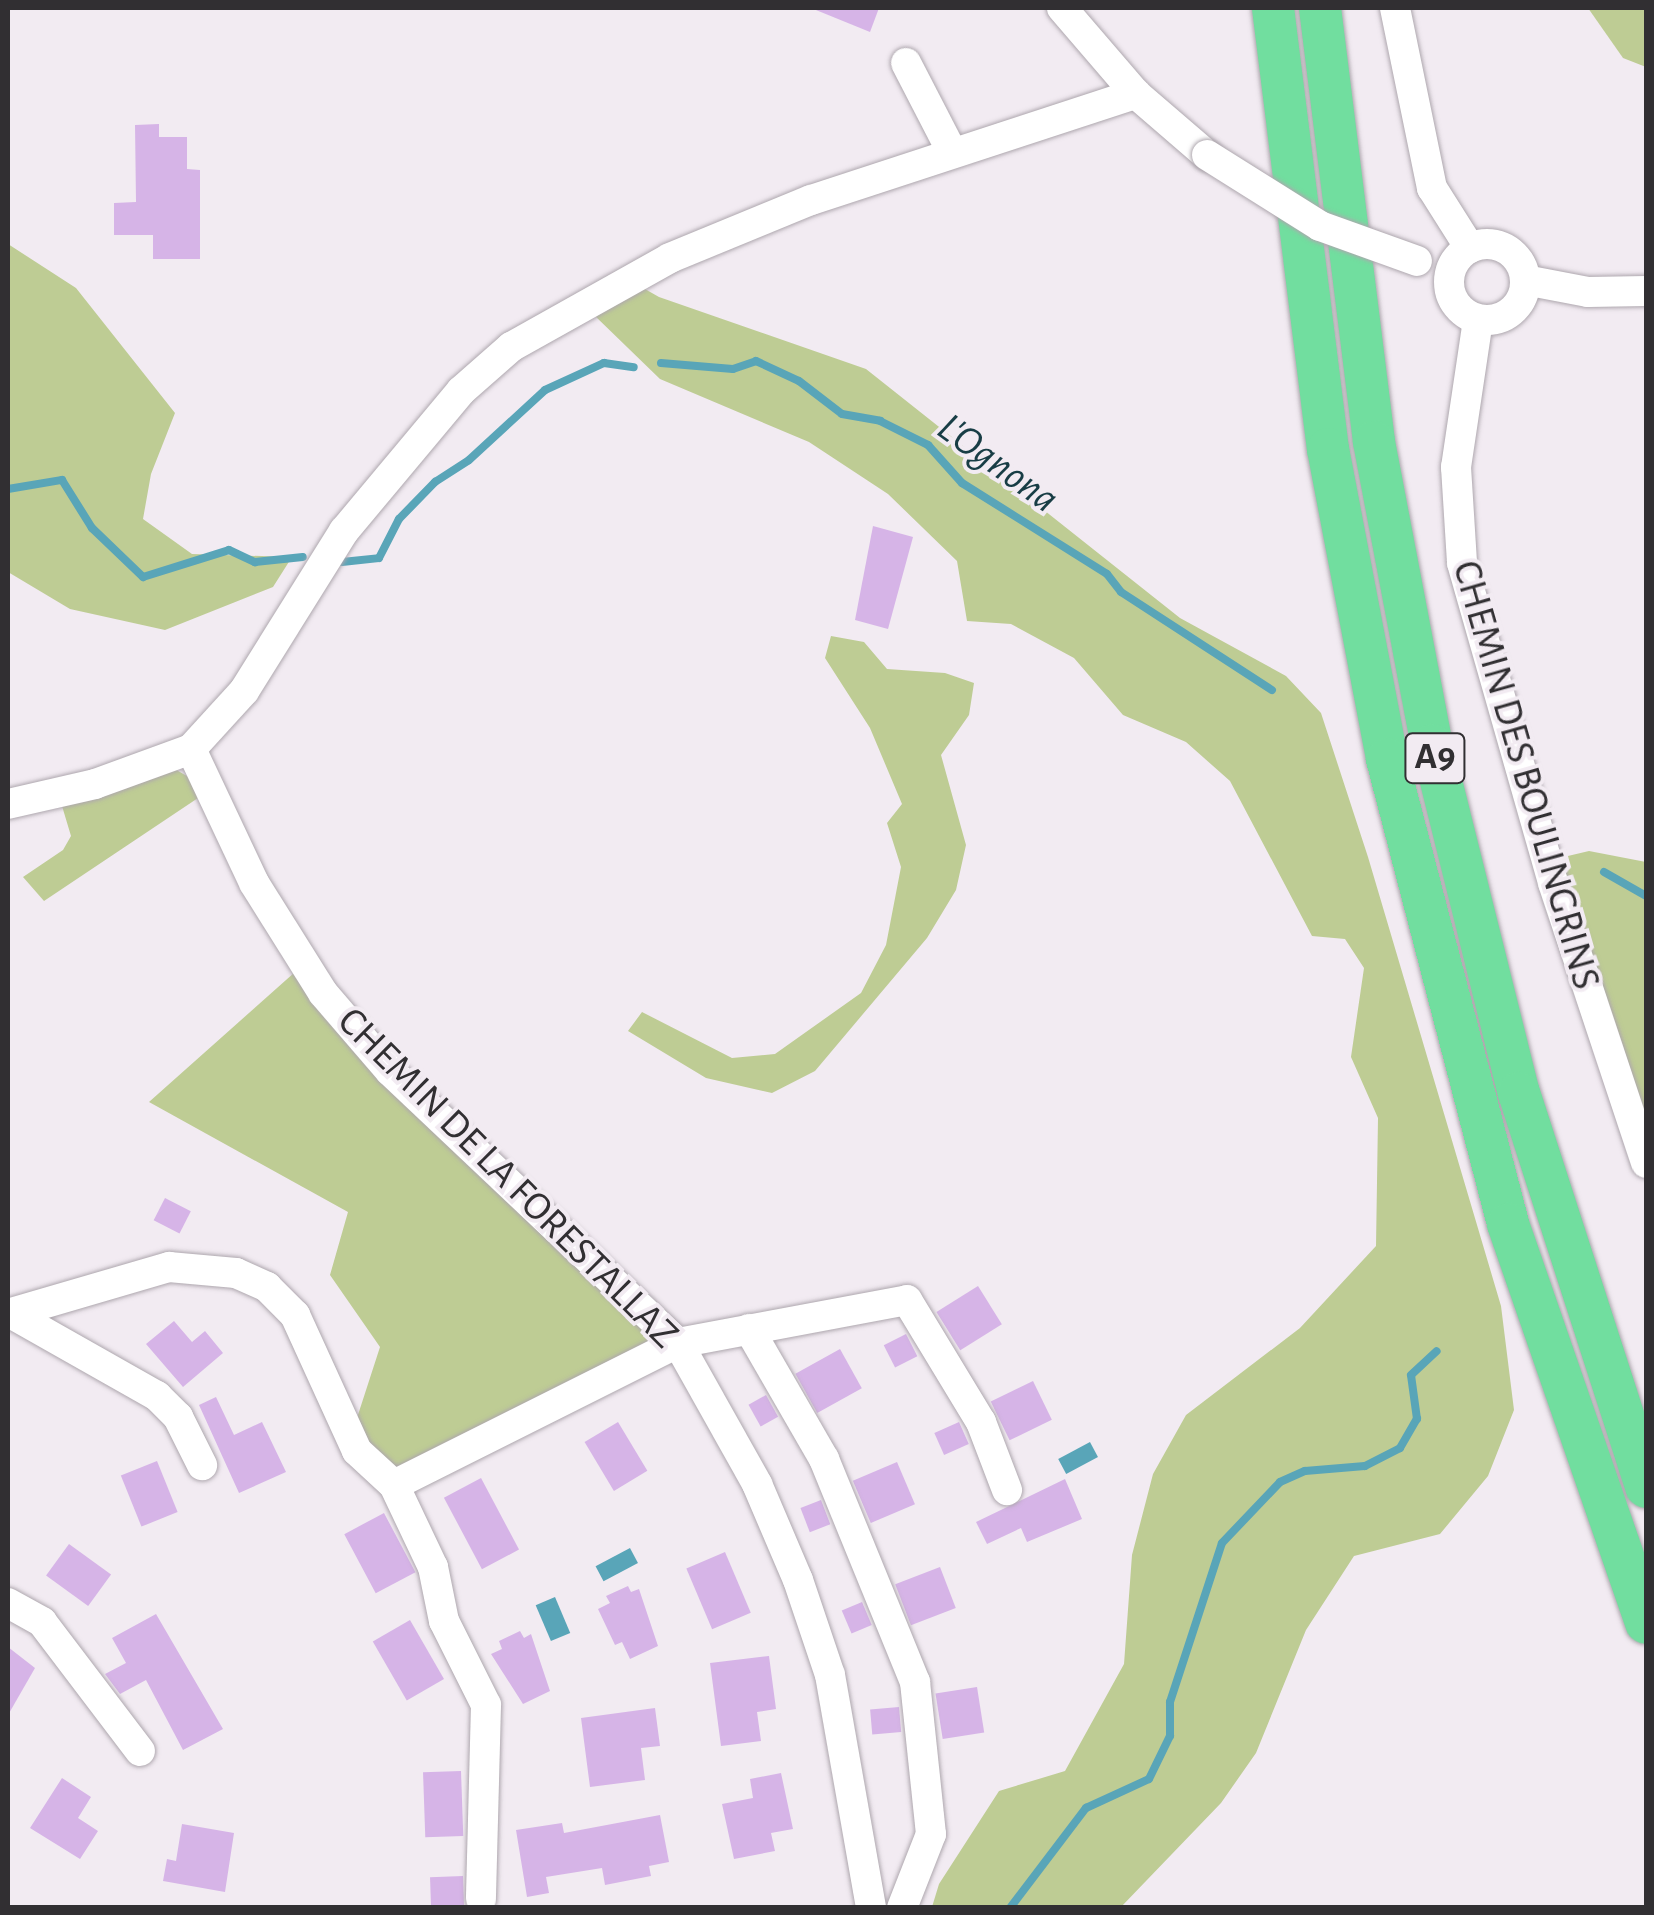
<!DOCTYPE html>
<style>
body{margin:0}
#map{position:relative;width:1654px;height:1915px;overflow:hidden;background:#f2ebf2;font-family:"Alegreya Sans",sans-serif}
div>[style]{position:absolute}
.green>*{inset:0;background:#becc94}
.water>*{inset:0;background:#59a5b8;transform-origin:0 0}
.stream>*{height:8px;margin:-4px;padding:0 4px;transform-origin:4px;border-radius:4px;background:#59a5b8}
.building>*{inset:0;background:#d6b4e7;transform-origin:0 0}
.roads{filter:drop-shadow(0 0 2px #aea7ae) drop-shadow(0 0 2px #aea7ae)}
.minor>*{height:30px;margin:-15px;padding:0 15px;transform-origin:15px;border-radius:15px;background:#fff}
.minor>.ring{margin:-15px;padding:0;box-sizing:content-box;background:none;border:30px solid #fff;border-radius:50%}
.highway>*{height:42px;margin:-21px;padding:0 21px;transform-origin:21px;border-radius:21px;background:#71de9f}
.bridges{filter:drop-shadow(0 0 2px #aea7ae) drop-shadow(0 0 2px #aea7ae)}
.minor-bridge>*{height:30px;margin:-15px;padding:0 15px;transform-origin:15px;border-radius:15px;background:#fff}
span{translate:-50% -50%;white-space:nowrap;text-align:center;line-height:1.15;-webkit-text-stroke:8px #f2ebf2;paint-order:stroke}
.shield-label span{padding:2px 8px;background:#f2ebf2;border:2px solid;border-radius:8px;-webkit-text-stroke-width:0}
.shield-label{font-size:38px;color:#312f32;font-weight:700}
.street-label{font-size:40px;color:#312f32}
.water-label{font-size:42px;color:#183d45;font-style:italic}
.frame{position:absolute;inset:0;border:10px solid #312f32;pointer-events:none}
</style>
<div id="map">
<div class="green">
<div style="clip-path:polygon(1588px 8px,1646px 8px,1646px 67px,1623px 58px)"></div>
<div style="clip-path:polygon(8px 244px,76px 288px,175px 413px,151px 474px,143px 519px,192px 554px,292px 557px,273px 587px,165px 630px,70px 609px,8px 572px)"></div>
<div style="clip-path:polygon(629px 280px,659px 297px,866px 369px,1180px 618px,1286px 676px,1321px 713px,1368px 857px,1501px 1306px,1514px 1410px,1488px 1476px,1440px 1534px,1354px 1556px,1306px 1630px,1256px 1753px,1221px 1803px,1121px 1907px,932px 1907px,939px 1884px,999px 1791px,1065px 1771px,1124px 1664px,1132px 1555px,1153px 1474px,1186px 1415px,1300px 1328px,1376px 1246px,1378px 1118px,1351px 1057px,1364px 968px,1345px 939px,1312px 936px,1230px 781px,1186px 742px,1123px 715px,1074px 658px,1011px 624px,967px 621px,957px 561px,888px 494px,809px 442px,660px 379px,595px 316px)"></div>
<div style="clip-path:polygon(831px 636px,864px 642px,887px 669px,945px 673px,974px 683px,969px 715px,941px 755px,966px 845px,956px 890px,927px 938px,815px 1071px,772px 1093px,706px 1078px,628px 1031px,642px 1012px,732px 1058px,775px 1054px,861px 993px,886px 945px,901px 867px,887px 823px,902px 804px,870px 728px,825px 658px)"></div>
<div style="clip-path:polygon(173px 768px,192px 779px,201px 796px,44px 901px,23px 877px,63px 850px,71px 836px,62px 806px)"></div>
<div style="clip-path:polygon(1589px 851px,1646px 862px,1646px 1125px,1551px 860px)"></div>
<div style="clip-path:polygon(295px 972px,648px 1324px,652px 1339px,399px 1468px,369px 1451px,356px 1421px,380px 1347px,330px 1275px,348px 1212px,149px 1102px)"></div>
</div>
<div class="water">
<div style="left:1090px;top:1442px;width:17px;height:36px;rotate:62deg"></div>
<div style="left:630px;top:1548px;width:17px;height:39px;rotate:62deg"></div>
<div style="left:555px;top:1597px;width:39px;height:21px;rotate:67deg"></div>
</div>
<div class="stream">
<div style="left:661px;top:363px;width:72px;rotate:4.8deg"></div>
<div style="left:733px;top:369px;width:24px;rotate:-19deg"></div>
<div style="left:756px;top:361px;width:47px;rotate:24.9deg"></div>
<div style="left:799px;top:381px;width:54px;rotate:37.5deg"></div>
<div style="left:842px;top:414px;width:39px;rotate:10deg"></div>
<div style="left:880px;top:421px;width:54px;rotate:26.6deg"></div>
<div style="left:928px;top:445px;width:51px;rotate:48.2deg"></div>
<div style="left:962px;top:483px;width:171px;rotate:32.1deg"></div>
<div style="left:1107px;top:574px;width:23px;rotate:52deg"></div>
<div style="left:1121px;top:592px;width:180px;rotate:33deg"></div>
<div style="left:8px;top:489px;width:55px;rotate:-9.5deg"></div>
<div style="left:62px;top:480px;width:57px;rotate:58deg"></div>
<div style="left:92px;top:528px;width:71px;rotate:43.9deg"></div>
<div style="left:143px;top:577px;width:90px;rotate:-17.4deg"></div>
<div style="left:229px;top:550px;width:29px;rotate:25deg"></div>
<div style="left:255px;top:562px;width:48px;rotate:-5.9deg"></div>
<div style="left:342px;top:562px;width:37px;rotate:-6deg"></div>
<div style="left:379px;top:558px;width:44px;rotate:-62.9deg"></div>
<div style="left:399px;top:519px;width:52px;rotate:-45.8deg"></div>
<div style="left:435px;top:482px;width:40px;rotate:-32.9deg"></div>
<div style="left:469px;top:460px;width:103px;rotate:-42.6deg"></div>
<div style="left:545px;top:390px;width:65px;rotate:-24.6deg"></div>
<div style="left:604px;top:363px;width:30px;rotate:8deg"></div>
<div style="left:1604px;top:872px;width:48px;rotate:29.7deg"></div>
<div style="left:1010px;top:1908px;width:126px;rotate:-52.8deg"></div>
<div style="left:1086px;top:1808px;width:69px;rotate:-24.7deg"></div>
<div style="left:1149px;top:1779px;width:48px;rotate:-64deg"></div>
<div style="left:1170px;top:1736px;width:34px;rotate:-90deg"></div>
<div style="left:1170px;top:1702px;width:167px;rotate:-71.9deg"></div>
<div style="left:1222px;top:1543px;width:84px;rotate:-46.4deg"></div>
<div style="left:1280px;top:1482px;width:27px;rotate:-24deg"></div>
<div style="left:1305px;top:1471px;width:60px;rotate:-4.8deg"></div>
<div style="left:1365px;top:1466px;width:39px;rotate:-27deg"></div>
<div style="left:1400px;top:1448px;width:34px;rotate:-60deg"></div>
<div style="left:1417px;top:1419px;width:44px;rotate:-97.8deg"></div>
<div style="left:1411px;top:1375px;width:35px;rotate:-43deg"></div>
</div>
<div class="building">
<div style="clip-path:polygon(811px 8px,879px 8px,870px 32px)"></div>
<div style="clip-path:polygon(159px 124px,159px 137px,187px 137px,187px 169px,200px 170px,200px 259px,153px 259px,153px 235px,114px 235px,114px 203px,136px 202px,135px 125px)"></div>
<div style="clip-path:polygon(873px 526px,913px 537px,888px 629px,855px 620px)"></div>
<div style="left:165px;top:1198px;width:29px;height:25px;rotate:27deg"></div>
<div style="left:978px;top:1286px;width:45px;height:49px;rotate:58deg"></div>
<div style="clip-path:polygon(174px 1321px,192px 1342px,205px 1331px,223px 1353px,183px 1387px,146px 1344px)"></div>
<div style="left:906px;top:1334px;width:25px;height:25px;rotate:63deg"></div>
<div style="left:840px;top:1349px;width:45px;height:51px;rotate:61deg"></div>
<div style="left:1033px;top:1381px;width:43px;height:47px;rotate:64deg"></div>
<div style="left:766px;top:1395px;width:25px;height:20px;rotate:61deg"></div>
<div style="clip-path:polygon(216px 1397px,234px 1435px,262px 1422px,286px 1472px,239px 1493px,199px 1405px)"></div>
<div style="left:618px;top:1422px;width:57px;height:39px;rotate:59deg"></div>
<div style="left:959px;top:1422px;width:24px;height:27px;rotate:66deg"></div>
<div style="left:157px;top:1461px;width:55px;height:39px;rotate:68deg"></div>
<div style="left:897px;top:1462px;width:46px;height:48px;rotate:67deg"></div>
<div style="left:481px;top:1478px;width:81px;height:42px;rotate:62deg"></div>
<div style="clip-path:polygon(1065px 1479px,1082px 1519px,1027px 1542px,1021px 1528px,987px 1544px,976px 1522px)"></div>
<div style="left:821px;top:1500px;width:26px;height:22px;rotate:69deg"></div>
<div style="left:384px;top:1513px;width:67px;height:45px;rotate:62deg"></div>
<div style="left:69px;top:1544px;width:52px;height:39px;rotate:36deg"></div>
<div style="left:725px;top:1552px;width:66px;height:42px;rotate:67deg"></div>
<div style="left:940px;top:1567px;width:44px;height:48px;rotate:69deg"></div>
<div style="clip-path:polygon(628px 1586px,631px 1592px,639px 1589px,658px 1646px,630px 1659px,622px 1642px,615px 1645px,598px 1609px,610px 1603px,606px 1596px)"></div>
<div style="left:862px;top:1602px;width:25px;height:22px;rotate:67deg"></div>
<div style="clip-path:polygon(156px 1614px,223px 1729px,183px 1750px,146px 1680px,120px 1694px,105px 1674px,126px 1663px,112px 1638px)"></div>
<div style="left:410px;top:1620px;width:68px;height:43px;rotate:60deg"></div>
<div style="clip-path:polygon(520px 1631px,524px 1638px,531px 1634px,550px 1691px,523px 1704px,491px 1654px,502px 1649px,499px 1641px)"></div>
<div style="clip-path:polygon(8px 1647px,35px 1668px,8px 1715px)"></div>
<div style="clip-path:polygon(769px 1656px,776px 1709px,757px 1712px,761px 1741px,721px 1746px,710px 1663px)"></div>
<div style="left:977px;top:1687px;width:46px;height:42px;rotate:81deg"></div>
<div style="left:899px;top:1707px;width:25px;height:29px;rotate:85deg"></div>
<div style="clip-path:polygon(655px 1708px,660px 1746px,641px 1748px,645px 1780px,590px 1787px,581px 1718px)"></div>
<div style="left:461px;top:1771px;width:65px;height:38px;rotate:88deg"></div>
<div style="clip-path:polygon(781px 1773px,793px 1829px,771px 1833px,775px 1851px,734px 1859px,722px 1804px,753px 1798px,750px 1779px)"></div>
<div style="clip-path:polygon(62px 1778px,91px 1797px,78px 1818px,98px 1831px,80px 1859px,30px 1828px)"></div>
<div style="clip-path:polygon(660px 1815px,669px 1862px,649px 1866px,651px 1876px,605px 1885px,602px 1868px,546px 1877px,549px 1893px,527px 1897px,516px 1830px,562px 1823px,564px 1833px)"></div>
<div style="clip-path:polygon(182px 1824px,234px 1833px,225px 1892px,163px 1881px,167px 1859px,176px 1861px)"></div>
<div style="left:463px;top:1876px;width:32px;height:33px;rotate:88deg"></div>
</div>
<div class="roads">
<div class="minor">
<div style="left:1062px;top:8px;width:113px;rotate:49.3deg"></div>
<div style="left:1136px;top:94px;width:94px;rotate:40.7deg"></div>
<div style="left:1395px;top:8px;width:184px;rotate:78.4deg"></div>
<div style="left:1432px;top:188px;width:71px;rotate:57.7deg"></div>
<div style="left:906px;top:63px;width:100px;rotate:62.7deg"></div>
<div class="ring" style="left:1449px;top:244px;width:46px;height:46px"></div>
<div style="left:1525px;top:280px;width:64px;rotate:10.8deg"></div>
<div style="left:1588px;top:292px;width:58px;rotate:-1deg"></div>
<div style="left:1478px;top:320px;width:149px;rotate:98.5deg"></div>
<div style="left:1456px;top:467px;width:96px;rotate:86.4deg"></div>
<div style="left:1462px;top:563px;width:333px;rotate:74.1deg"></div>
<div style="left:1553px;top:883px;width:295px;rotate:71.6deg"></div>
<div style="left:191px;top:749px;width:148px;rotate:64.8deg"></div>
<div style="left:254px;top:883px;width:130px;rotate:57.9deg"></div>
<div style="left:323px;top:993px;width:103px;rotate:49.3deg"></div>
<div style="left:390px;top:1071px;width:396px;rotate:43.4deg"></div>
<div style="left:678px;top:1343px;width:162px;rotate:60.7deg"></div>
<div style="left:757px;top:1484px;width:104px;rotate:66.9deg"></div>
<div style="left:798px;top:1580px;width:100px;rotate:71.4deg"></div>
<div style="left:830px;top:1675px;width:237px;rotate:80deg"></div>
<div style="left:8px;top:804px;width:89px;rotate:-12.9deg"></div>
<div style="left:95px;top:784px;width:102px;rotate:-20deg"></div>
<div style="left:191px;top:749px;width:79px;rotate:-47.6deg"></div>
<div style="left:244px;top:691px;width:189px;rotate:-58deg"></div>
<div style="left:344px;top:531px;width:182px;rotate:-50.1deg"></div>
<div style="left:461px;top:391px;width:67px;rotate:-41.3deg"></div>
<div style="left:511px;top:347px;width:182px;rotate:-29.2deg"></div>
<div style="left:670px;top:258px;width:152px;rotate:-22.4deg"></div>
<div style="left:811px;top:200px;width:342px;rotate:-18.1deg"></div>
<div style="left:8px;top:1314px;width:168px;rotate:-16.3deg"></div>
<div style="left:169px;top:1267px;width:67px;rotate:5.1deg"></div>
<div style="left:236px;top:1273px;width:34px;rotate:24deg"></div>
<div style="left:267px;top:1287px;width:40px;rotate:45deg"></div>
<div style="left:295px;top:1315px;width:149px;rotate:65.5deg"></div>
<div style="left:357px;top:1451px;width:50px;rotate:42.6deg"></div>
<div style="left:394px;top:1485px;width:318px;rotate:-26.6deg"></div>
<div style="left:678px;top:1343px;width:233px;rotate:-10.6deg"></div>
<div style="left:907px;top:1300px;width:143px;rotate:58.8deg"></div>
<div style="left:981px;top:1422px;width:73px;rotate:69.1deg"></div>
<div style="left:12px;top:1314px;width:167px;rotate:29.5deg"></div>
<div style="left:157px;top:1396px;width:30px;rotate:45deg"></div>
<div style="left:178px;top:1417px;width:54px;rotate:63.4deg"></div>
<div style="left:749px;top:1329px;width:150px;rotate:60deg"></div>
<div style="left:824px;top:1459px;width:241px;rotate:67.8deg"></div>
<div style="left:915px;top:1682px;width:153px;rotate:84deg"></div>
<div style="left:931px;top:1834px;width:79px;rotate:111.4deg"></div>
<div style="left:394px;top:1485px;width:91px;rotate:64.6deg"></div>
<div style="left:433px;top:1567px;width:55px;rotate:78.5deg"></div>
<div style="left:444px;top:1621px;width:94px;rotate:63.4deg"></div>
<div style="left:486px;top:1705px;width:194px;rotate:91.5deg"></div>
<div style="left:8px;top:1603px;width:39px;rotate:29deg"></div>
<div style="left:42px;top:1622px;width:162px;rotate:52.8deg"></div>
</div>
<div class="highway">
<div style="left:1273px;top:8px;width:444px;rotate:82.9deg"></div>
<div style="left:1328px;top:449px;width:316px;rotate:79.2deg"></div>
<div style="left:1387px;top:759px;width:480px;rotate:75.4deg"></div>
<div style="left:1508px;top:1224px;width:422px;rotate:70.9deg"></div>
<div style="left:1320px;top:8px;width:437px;rotate:82.9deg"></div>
<div style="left:1374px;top:442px;width:309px;rotate:79.2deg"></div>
<div style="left:1432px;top:745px;width:359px;rotate:76deg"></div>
<div style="left:1519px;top:1093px;width:414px;rotate:72.1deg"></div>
</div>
</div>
<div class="bridges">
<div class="minor-bridge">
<div style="left:1207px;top:155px;width:133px;rotate:32.1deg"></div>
<div style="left:1320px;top:226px;width:103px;rotate:19.8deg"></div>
</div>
</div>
<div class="shield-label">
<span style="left:1435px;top:758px">A9</span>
</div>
<div class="street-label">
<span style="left:1526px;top:775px;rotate:74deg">CHEMIN DES BOULINGRINS</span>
<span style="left:508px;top:1178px;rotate:45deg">CHEMIN DE LA FORESTALLAZ</span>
</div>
<div class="water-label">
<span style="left:998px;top:463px;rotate:36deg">L'Ognona</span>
</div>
<div class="frame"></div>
</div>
